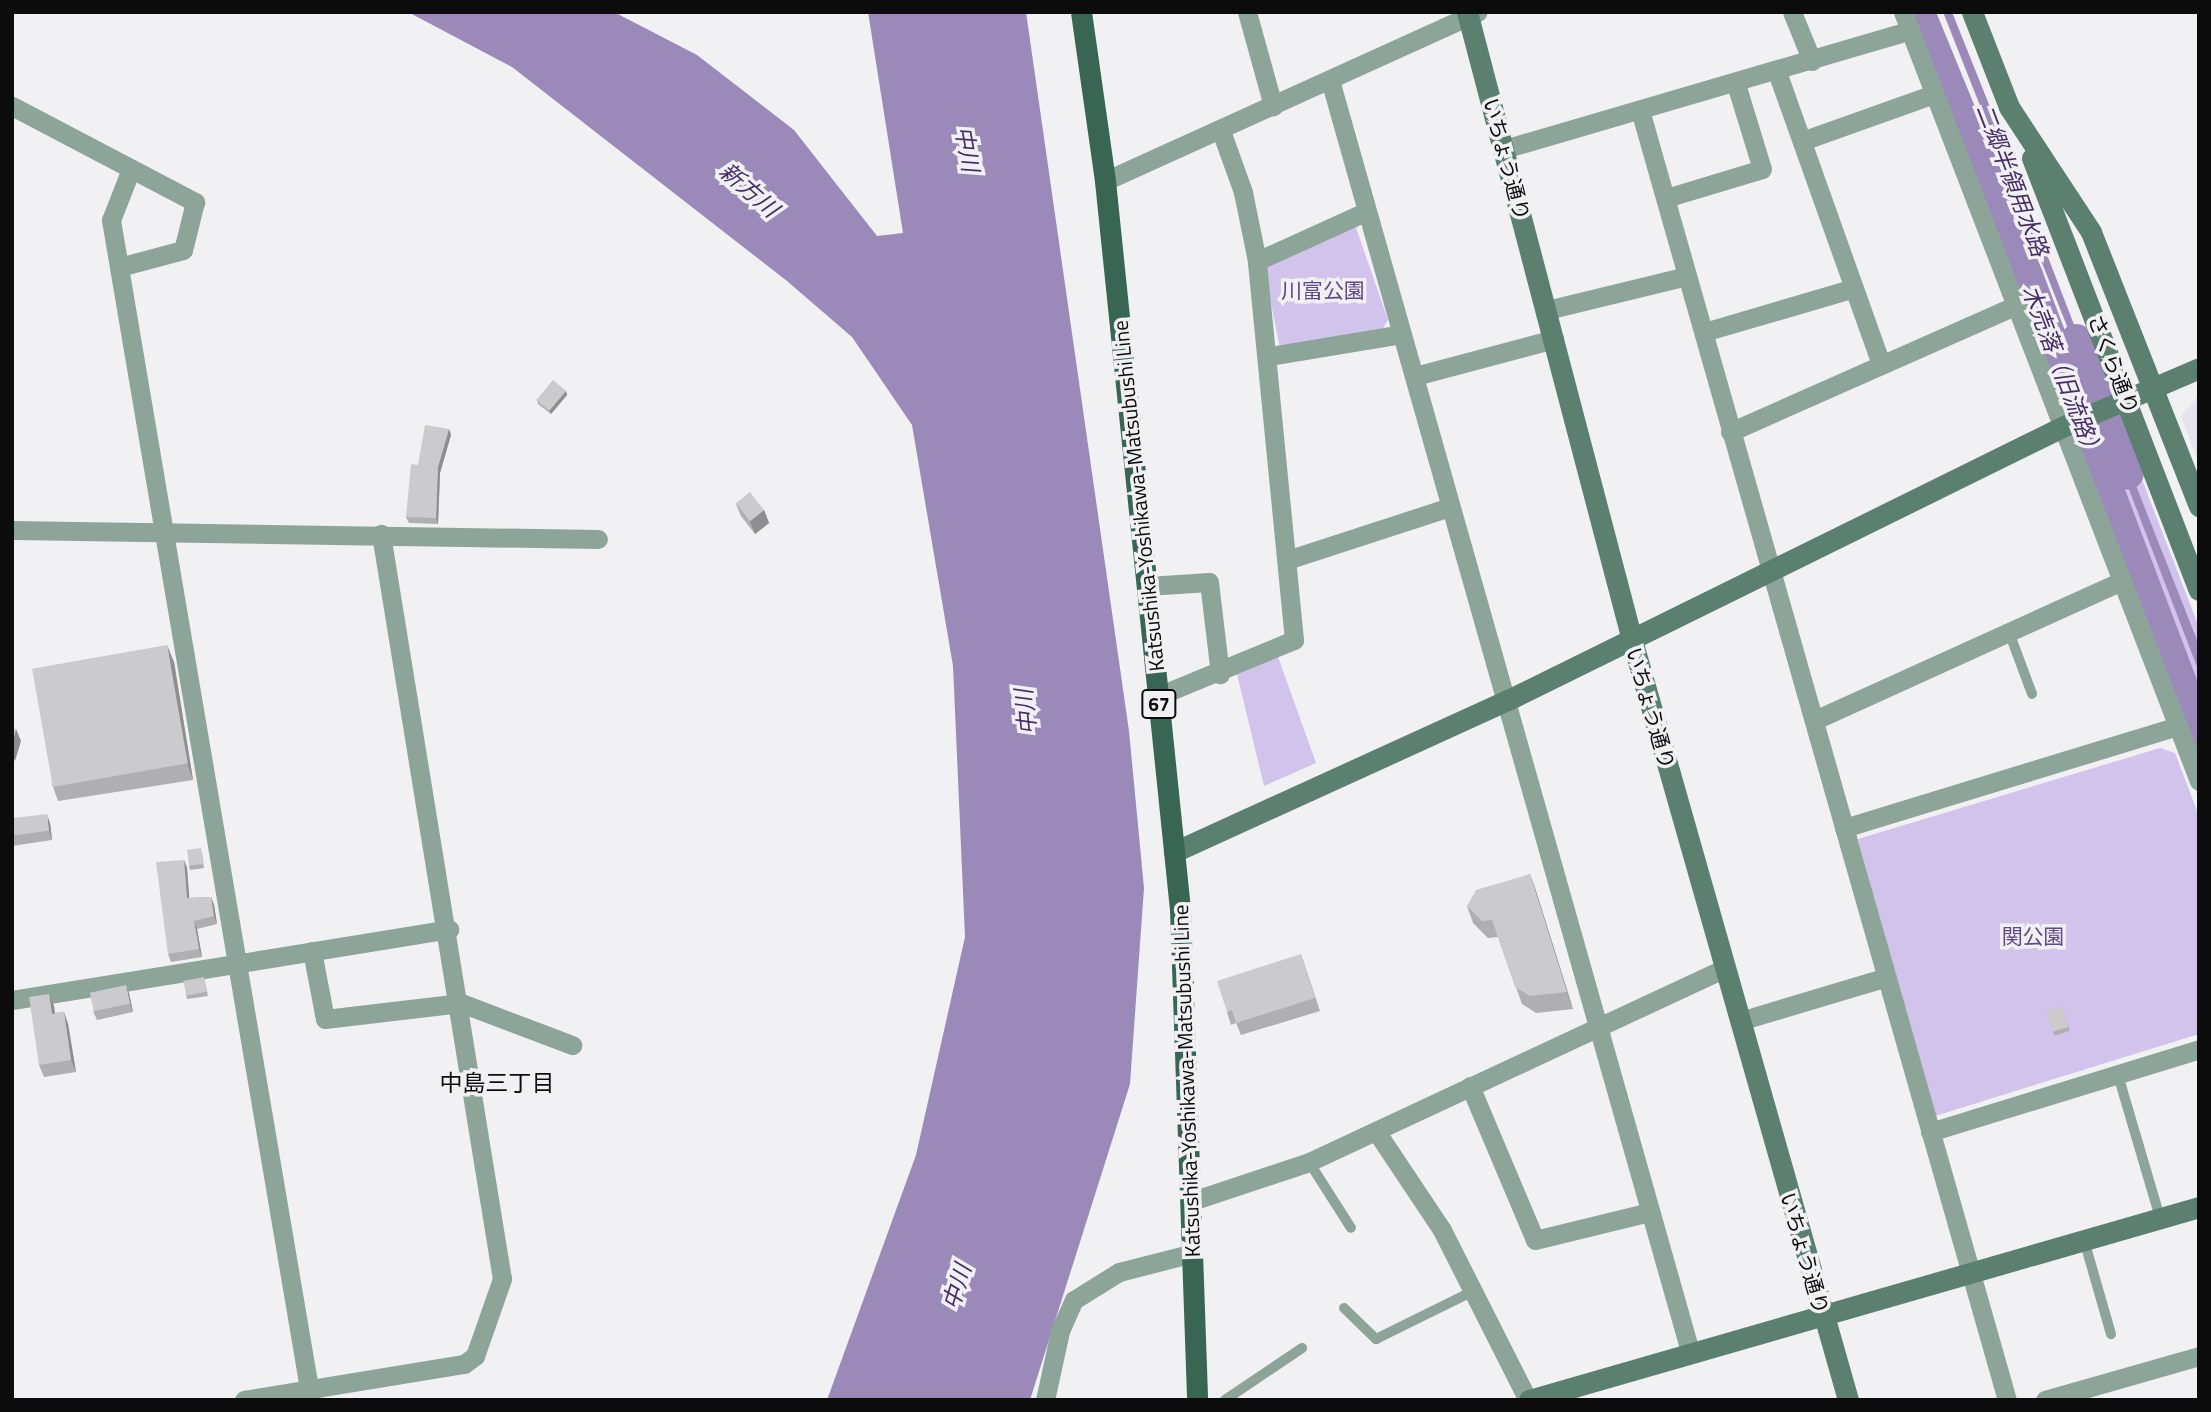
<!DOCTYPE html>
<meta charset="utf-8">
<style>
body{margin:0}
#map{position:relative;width:2211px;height:1412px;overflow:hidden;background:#f1f0f3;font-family:"Titillium Web","Noto Sans JP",sans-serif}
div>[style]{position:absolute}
.built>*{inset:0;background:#e6e3ed}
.green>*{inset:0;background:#d1c3eb}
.water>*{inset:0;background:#9b8ab9}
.river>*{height:33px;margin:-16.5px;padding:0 16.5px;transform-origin:16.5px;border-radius:16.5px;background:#9b8ab9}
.lane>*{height:10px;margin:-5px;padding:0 5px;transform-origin:5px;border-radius:5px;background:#8da599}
.street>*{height:19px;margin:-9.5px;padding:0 9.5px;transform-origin:9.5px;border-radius:9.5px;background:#8da599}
.secondary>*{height:21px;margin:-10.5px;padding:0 10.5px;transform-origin:10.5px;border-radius:10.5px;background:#5c806f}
.primary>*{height:21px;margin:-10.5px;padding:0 10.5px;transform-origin:10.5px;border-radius:10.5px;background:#386652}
.wall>*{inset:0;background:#afaeb0;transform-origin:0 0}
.shaded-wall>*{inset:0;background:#8e8d90}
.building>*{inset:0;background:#cbcacd;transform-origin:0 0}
span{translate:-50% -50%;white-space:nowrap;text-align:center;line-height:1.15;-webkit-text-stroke:7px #f1f0f3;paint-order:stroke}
.shield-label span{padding:2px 5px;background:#f1f0f3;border:2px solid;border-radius:5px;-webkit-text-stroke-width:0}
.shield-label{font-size:19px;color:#0c0c0d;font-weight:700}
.street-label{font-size:21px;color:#0c0c0d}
.park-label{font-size:21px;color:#614886}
.water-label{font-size:23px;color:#472d68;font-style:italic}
.neighbourhood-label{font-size:23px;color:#0c0c0d}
.frame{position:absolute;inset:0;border:14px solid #0c0c0d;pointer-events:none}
</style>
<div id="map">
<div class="built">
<div style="clip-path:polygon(2199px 395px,2199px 463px,2181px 416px)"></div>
</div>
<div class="green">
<div style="clip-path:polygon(1354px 222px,1388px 320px,1383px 328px,1280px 348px,1264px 268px)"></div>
<div style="clip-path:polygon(2122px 428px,2199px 627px,2199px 761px,2080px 445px)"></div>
<div style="clip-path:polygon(1278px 657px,1316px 763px,1264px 786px,1237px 674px)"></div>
<div style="clip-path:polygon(2160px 748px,2175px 753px,2199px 816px,2199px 1034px,1935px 1116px,1858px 839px)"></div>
</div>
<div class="water">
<div style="clip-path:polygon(408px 12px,614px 12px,697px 55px,794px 130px,877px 236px,903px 233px,868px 12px,1026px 12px,1129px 731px,1144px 888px,1130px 1084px,1030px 1400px,827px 1400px,916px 1155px,965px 937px,953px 666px,912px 425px,852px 337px,787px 281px,512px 67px)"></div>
<div style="clip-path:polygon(1943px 12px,1952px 12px,1992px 112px,2095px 379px,2089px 382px)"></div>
<div style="clip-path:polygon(2114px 430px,2199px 645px,2199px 672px,2107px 432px)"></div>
</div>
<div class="river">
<div style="left:1918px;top:12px;width:284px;rotate:67.7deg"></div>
<div style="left:2026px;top:275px;width:491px;rotate:69.3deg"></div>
<div style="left:2076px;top:340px;width:142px;rotate:69deg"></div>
</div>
<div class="lane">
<div style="left:2009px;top:632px;width:66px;rotate:69.6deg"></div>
<div style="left:2118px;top:1075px;width:149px;rotate:73.6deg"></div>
<div style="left:1309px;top:1162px;width:78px;rotate:57.5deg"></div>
<div style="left:2084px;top:1240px;width:98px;rotate:74deg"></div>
<div style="left:1344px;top:1308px;width:45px;rotate:44.1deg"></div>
<div style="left:1376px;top:1339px;width:108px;rotate:-26.3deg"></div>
<div style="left:1225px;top:1400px;width:93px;rotate:-34deg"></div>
</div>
<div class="street">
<div style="left:1247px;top:12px;width:98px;rotate:74.5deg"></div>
<div style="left:1792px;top:12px;width:53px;rotate:67.8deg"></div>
<div style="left:1903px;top:12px;width:824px;rotate:68.95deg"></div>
<div style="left:1777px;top:72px;width:310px;rotate:70.4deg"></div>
<div style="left:1330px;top:80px;width:1321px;rotate:74.19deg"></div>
<div style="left:12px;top:106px;width:207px;rotate:27.7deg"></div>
<div style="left:195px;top:202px;width:49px;rotate:104deg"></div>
<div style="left:183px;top:250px;width:66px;rotate:165.1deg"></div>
<div style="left:1640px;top:110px;width:1341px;rotate:74.12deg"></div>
<div style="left:1802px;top:141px;width:140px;rotate:-19.6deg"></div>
<div style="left:1504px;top:149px;width:423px;rotate:-16.3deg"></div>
<div style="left:131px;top:169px;width:55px;rotate:111.4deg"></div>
<div style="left:111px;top:220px;width:1197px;rotate:80.38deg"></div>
<div style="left:1105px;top:181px;width:409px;rotate:-24.4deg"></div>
<div style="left:1666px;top:198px;width:100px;rotate:-16.8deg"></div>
<div style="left:1762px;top:169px;width:89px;rotate:-107deg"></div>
<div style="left:1257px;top:261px;width:119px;rotate:-24.4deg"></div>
<div style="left:1547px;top:310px;width:144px;rotate:-13.7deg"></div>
<div style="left:1704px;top:332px;width:156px;rotate:-16.3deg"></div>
<div style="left:1270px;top:356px;width:133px;rotate:-9.5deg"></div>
<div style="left:1415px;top:376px;width:144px;rotate:-14.9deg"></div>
<div style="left:1730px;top:432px;width:313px;rotate:-23.9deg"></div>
<div style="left:12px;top:530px;width:586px;rotate:0.88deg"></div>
<div style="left:1290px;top:559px;width:168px;rotate:-18deg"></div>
<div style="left:1147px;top:586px;width:62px;rotate:-3.7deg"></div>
<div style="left:1209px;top:582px;width:93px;rotate:83.2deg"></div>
<div style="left:1158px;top:696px;width:147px;rotate:-22.4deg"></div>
<div style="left:1294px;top:640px;width:381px;rotate:-95.6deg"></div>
<div style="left:1257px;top:261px;width:70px;rotate:-101.5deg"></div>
<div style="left:1243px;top:192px;width:65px;rotate:-109.8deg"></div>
<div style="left:1815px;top:720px;width:337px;rotate:-24.4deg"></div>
<div style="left:1844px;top:828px;width:349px;rotate:-17deg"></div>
<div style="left:312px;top:951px;width:69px;rotate:79.2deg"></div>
<div style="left:325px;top:1019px;width:137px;rotate:-6.7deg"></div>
<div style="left:461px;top:1003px;width:119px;rotate:20.7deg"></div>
<div style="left:12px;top:1000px;width:443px;rotate:-9.2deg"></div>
<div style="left:1740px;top:1021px;width:153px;rotate:-16.7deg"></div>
<div style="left:1470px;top:1086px;width:167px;rotate:67.1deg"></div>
<div style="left:1535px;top:1240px;width:118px;rotate:-13.7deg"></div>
<div style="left:1376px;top:1131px;width:119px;rotate:56.3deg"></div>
<div style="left:1442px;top:1230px;width:191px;rotate:63.2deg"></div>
<div style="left:1930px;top:1132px;width:282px;rotate:-17.1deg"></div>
<div style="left:1192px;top:1201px;width:123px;rotate:-18.4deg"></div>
<div style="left:1309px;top:1162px;width:459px;rotate:-25deg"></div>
<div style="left:244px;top:1400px;width:223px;rotate:-9.3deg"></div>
<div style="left:464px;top:1364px;width:14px;rotate:-36deg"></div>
<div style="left:475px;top:1356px;width:82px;rotate:-70.7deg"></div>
<div style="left:502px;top:1279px;width:755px;rotate:-99.23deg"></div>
<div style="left:1045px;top:1400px;width:71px;rotate:-77.7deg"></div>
<div style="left:1060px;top:1331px;width:34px;rotate:-66deg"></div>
<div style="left:1074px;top:1300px;width:53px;rotate:-31.9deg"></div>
<div style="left:1119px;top:1272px;width:76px;rotate:-14.4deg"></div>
<div style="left:2045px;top:1400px;width:160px;rotate:-15.9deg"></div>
</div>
<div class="secondary">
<div style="left:1467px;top:12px;width:649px;rotate:75.28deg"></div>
<div style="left:1632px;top:640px;width:790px;rotate:74.13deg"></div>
<div style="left:1972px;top:12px;width:102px;rotate:68.7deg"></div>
<div style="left:2009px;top:107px;width:149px;rotate:56.7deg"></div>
<div style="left:2091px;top:232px;width:295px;rotate:68.5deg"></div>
<div style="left:2032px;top:158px;width:463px;rotate:68.9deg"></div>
<div style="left:1174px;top:852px;width:367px;rotate:-24.5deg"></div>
<div style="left:1508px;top:700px;width:620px;rotate:-26.23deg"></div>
<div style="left:2064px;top:426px;width:147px;rotate:-23.2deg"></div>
<div style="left:1529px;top:1400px;width:697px;rotate:-16.07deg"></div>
</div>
<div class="primary">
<div style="left:1081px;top:12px;width:171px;rotate:81.9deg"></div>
<div style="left:1105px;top:181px;width:732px;rotate:84.12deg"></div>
<div style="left:1180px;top:909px;width:491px;rotate:88deg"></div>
</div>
<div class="wall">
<div style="clip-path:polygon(566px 391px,567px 395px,551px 414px,538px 404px,537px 400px)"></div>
<div style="clip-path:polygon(449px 429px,451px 435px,440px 473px,438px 524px,409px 523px,406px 517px,418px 465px)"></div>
<div style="clip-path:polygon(736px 504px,764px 510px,769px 523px,755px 534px,741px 516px)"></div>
<div style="clip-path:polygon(174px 662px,193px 780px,58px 801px,52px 784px)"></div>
<div style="clip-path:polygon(12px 819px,50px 823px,52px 840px,12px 846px)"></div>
<div style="clip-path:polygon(202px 852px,204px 868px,190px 870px,189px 866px)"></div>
<div style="clip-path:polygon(184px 860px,187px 868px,189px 898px,211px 897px,214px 905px,217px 924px,197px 929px,202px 957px,171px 962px,168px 954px)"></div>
<div style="clip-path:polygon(1530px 874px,1536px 891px,1573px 1009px,1536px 1013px,1522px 1004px,1498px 937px,1488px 938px,1473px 923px,1467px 906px)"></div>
<div style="clip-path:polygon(1301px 954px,1320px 1011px,1241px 1035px,1236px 1023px,1231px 1025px,1227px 1012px)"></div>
<div style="clip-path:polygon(204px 977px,208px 996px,187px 999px,186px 995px)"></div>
<div style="clip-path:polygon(126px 985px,129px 993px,133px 1012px,97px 1020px,93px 1011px)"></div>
<div style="clip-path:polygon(49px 994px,54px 1006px,55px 1013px,64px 1012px,68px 1024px,76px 1072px,44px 1077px,39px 1065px)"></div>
<div style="left:2062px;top:1007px;width:25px;height:16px;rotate:72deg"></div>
</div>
<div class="shaded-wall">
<div style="clip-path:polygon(566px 391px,567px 395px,551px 414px,549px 410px)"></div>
<div style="clip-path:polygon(449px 429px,451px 435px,440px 473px,438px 524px,436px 518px,438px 467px)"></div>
<div style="clip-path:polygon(764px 510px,769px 523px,755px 534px,750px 521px)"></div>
<div style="clip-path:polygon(167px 645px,174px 662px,193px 780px,187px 763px)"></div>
<div style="clip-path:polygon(16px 729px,21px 741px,15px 761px,12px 754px,12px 743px)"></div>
<div style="clip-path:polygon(47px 814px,50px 823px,52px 840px,49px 831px)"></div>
<div style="clip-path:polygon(184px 860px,187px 868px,190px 906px,187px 898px)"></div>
<div style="clip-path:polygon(1530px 874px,1536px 891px,1573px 1009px,1567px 992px)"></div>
<div style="clip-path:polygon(211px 897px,214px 905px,217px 924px,214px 916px)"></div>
<div style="clip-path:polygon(194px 921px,197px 929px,202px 957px,199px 949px)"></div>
<div style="clip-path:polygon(126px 985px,129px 993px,133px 1012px,130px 1004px)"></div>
<div style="clip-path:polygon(49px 994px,54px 1006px,56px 1026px,52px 1014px)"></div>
<div style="clip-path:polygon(64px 1012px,68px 1024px,76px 1072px,71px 1060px)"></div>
</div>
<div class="building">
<div style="left:553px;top:380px;width:17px;height:26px;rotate:40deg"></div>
<div style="clip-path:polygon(425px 425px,449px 429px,438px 467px,436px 518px,406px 517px,411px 464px,418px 465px)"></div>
<div style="left:750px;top:492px;width:23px;height:18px;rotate:52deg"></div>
<div style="left:167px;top:645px;width:120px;height:137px;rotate:80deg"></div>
<div style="clip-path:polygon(12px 728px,16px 729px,12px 743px)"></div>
<div style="left:47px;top:814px;width:17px;height:35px;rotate:83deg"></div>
<div style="left:201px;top:848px;width:16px;height:14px;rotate:83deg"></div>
<div style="clip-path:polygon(184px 860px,187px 898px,211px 897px,214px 916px,194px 921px,199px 949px,168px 954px,156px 862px)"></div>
<div style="clip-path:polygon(1530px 874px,1567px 992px,1530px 996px,1515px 987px,1492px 920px,1482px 921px,1467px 906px,1476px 890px)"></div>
<div style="clip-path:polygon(1301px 954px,1315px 998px,1236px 1023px,1232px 1010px,1227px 1012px,1217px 981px)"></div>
<div style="left:204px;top:977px;width:15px;height:21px;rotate:79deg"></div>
<div style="left:126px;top:985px;width:19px;height:37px;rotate:78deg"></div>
<div style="clip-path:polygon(49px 994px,52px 1014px,64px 1012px,71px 1060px,39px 1065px,29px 997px)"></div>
<div style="left:2062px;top:1007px;width:21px;height:16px;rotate:73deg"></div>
</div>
<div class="shield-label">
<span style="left:1159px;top:704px">67</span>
</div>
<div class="street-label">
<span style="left:1507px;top:159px;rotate:75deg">いちょう通り</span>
<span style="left:2114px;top:364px;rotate:69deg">さくら通り</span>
<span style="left:1138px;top:496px;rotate:-96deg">Katsushika-Yoshikawa-Matsubushi Line</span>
<span style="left:1651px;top:708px;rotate:74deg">いちょう通り</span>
<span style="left:1186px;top:1081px;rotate:-92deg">Katsushika-Yoshikawa-Matsubushi Line</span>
<span style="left:1805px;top:1253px;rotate:74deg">いちょう通り</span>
</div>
<div class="park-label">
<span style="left:1323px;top:290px">川富公園</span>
<span style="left:2033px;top:936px">関公園</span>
</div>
<div class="water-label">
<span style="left:967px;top:149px;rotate:80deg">中川</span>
<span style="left:2012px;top:180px;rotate:69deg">二郷半領用水路</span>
<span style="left:749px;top:190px;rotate:41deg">新方川</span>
<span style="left:2062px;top:372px;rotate:69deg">木売落（旧流路）</span>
<span style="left:1026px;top:712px;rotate:-96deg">中川</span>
<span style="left:957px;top:1287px;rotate:-73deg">中川</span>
</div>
<div class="neighbourhood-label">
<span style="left:497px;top:1083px">中島三丁目</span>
</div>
<div class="frame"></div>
</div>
